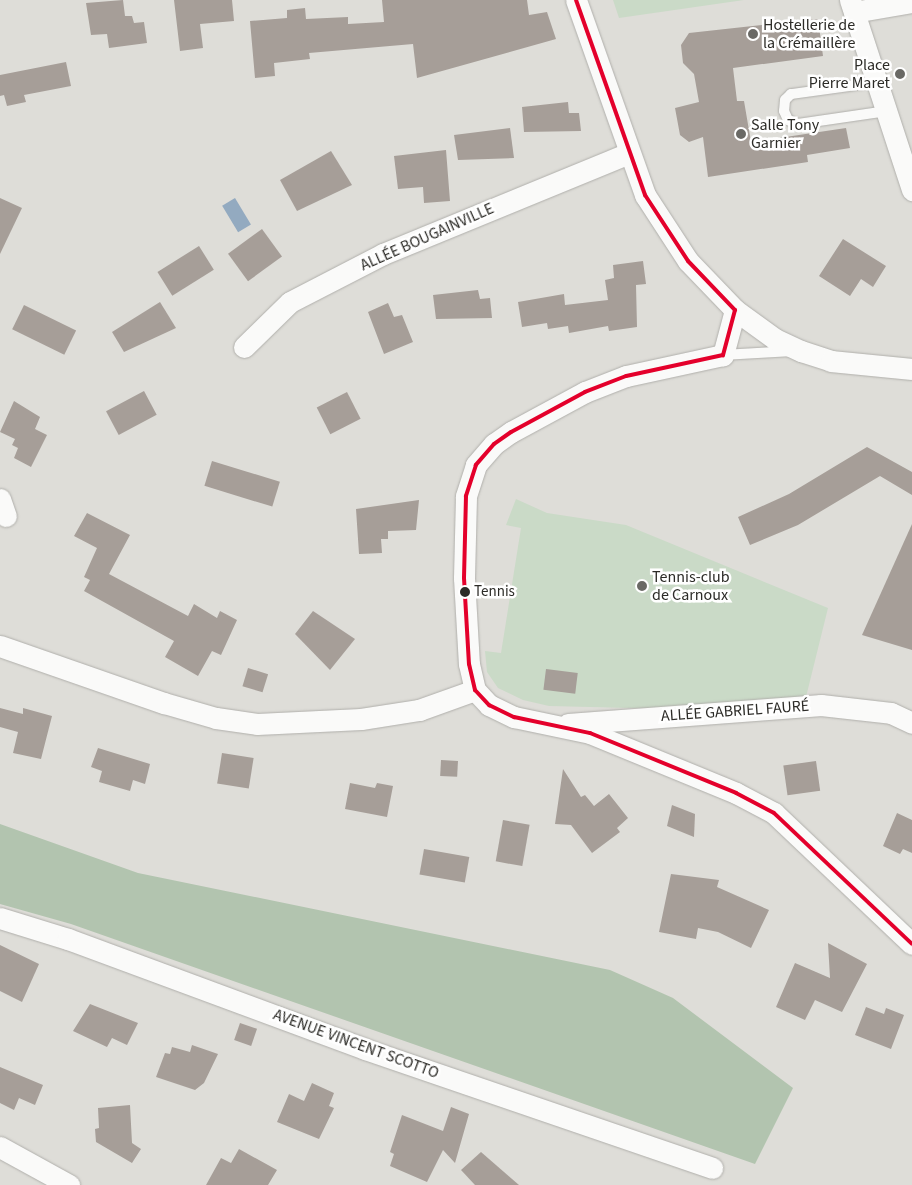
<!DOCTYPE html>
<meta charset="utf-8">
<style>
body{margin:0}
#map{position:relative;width:912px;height:1185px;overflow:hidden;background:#deddd8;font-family:"Source Sans 3",sans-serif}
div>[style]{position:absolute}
.green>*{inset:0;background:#cadac7}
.forest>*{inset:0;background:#b2c4af}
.water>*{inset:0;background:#93aac0;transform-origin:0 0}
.building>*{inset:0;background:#a69e98;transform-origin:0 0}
.roads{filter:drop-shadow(0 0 1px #b0afab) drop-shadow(0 0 1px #b0afab)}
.lane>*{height:10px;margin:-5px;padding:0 5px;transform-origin:5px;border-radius:5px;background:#fafaf9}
.street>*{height:21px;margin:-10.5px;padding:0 10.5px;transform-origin:10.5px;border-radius:10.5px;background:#fafaf9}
.bus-1>*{height:4px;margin:-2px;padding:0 2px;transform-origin:2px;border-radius:2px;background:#e4002b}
.dots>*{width:14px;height:14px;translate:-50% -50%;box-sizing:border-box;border:2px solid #fff;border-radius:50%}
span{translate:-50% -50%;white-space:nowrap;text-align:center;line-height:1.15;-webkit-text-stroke:5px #fff;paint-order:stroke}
.bus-label{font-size:15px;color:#2c2b27}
.left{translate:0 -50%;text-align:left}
.poi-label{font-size:16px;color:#2c2b27}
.right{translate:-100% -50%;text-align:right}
.street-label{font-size:16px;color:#2c2b27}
</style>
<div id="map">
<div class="green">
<div style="clip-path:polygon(613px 0,744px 0,619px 18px)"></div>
<div style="clip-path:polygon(516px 499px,547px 513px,626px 525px,828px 608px,806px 697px,672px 709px,549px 706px,523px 700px,498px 688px,487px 672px,485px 651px,501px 653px,521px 528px,506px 525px)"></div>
</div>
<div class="forest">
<div style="clip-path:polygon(0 824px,138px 873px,610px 970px,673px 998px,793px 1088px,755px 1164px,71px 924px,0 904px)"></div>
</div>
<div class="water">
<div style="left:235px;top:198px;width:31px;height:15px;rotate:59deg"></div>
</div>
<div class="building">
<div style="clip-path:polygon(123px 0,125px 16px,132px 16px,134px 23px,144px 22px,147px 43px,109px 48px,107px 34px,91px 35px,86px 3px)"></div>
<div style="clip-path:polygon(174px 0,232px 0,234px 21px,200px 24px,203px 48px,180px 51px)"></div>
<div style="clip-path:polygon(382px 0,527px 0,529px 15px,547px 12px,556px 39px,417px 78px,413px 44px,309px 53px,310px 59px,274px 63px,275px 76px,255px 78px,250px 21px,287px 18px,287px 10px,305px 8px,306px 19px,348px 17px,348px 24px,384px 22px)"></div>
<div style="clip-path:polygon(818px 19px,823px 56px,733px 68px,737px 101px,744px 101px,751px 142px,846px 128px,850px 148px,807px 155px,808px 162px,708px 177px,703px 137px,689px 142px,680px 135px,675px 108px,699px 102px,694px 74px,683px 63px,681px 45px,689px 33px)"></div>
<div style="clip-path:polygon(66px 62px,71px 86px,24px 95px,26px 102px,7px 106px,4px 95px,0 96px,0 75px)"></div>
<div style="clip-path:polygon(568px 102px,569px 113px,579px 113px,581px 131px,524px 132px,522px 107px)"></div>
<div style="clip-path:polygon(510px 128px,514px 158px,458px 160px,454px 135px)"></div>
<div style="clip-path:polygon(446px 150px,450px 201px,424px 203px,423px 187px,398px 189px,394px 156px)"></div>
<div style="clip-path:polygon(331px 151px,352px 185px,297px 211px,280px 180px)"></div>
<div style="clip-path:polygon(0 198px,22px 208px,0 254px)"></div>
<div style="left:262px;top:229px;width:34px;height:42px;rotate:54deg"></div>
<div style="clip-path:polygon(843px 239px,886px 266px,873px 287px,861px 279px,850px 296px,819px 276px)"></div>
<div style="left:199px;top:246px;width:28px;height:49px;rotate:58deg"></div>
<div style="clip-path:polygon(643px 261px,646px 284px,636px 285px,637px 327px,609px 331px,608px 326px,569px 333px,568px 326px,548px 329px,547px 323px,522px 327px,518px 302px,564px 294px,565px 305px,608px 300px,605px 280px,614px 278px,613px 265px)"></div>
<div style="clip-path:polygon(478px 290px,480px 299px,490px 298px,492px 318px,436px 319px,433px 295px)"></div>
<div style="clip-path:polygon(160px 302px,176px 328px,124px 352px,112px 332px)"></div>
<div style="clip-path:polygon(388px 303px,394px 317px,402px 315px,413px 342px,384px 354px,368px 312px)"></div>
<div style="left:24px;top:305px;width:58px;height:27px;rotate:26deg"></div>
<div style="left:144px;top:391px;width:27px;height:43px;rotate:62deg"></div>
<div style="left:347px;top:392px;width:30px;height:34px;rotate:63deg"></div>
<div style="clip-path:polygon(14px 401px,40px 417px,35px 429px,47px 435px,31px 467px,14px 458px,18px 448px,12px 445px,15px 439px,0 432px)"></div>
<div style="clip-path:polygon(867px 447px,912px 472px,912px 495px,880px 476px,798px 525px,750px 545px,738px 517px,789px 494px)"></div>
<div style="left:212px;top:461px;width:71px;height:26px;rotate:17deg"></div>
<div style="clip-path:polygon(419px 500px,416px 530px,388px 531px,388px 539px,381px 539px,382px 553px,359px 554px,356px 509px)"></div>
<div style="clip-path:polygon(87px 513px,130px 535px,109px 574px,188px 616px,194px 604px,217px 618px,220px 611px,237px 620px,221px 655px,212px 651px,198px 676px,165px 657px,174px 641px,84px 591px,90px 580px,84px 577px,97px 548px,74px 536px)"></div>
<div style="clip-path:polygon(912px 524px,912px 650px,862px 635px)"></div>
<div style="clip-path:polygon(313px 611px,355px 639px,330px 670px,295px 634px)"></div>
<div style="left:248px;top:668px;width:21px;height:19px;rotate:17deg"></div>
<div style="left:546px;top:669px;width:32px;height:21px;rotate:7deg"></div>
<div style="clip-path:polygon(0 708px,23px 714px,23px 708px,52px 716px,41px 759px,13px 753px,18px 732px,0 727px)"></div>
<div style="clip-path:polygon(98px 748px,150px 764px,145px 784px,133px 780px,130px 791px,99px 782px,102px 771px,91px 767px)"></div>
<div style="left:222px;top:753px;width:32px;height:31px;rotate:9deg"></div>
<div style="left:441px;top:760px;width:17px;height:16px;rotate:3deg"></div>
<div style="left:816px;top:761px;width:30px;height:33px;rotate:82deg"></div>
<div style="clip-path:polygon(563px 769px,581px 797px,585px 795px,594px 806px,609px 794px,628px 818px,617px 828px,620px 832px,592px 853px,571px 825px,555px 824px)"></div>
<div style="clip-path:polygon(350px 783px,375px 788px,377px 783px,393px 786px,387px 817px,345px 809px)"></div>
<div style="clip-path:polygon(672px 805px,695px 814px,694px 837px,667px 826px)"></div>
<div style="clip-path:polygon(897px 813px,912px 820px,912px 853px,903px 849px,900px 854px,883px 846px)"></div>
<div style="left:503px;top:820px;width:27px;height:42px;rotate:10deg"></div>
<div style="left:424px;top:849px;width:46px;height:26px;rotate:10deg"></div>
<div style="clip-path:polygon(671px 874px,719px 880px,717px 887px,769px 910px,751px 948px,718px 932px,698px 928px,696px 939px,659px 932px)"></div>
<div style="clip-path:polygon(828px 943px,867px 964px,842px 1012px,815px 1000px,805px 1020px,776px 1007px,795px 963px,830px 978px)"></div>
<div style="clip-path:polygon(0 945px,39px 964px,22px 1002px,0 991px)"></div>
<div style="clip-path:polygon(90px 1004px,138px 1023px,127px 1045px,112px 1038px,107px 1047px,73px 1031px)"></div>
<div style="clip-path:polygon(866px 1007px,884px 1014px,886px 1008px,904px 1015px,891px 1049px,855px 1035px)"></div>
<div style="left:240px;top:1023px;width:18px;height:18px;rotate:19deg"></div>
<div style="clip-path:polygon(192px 1045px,218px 1054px,204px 1083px,195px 1090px,156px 1077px,165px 1053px,170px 1054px,172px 1047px,190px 1052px)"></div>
<div style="clip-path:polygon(0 1067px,43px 1085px,35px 1105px,19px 1098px,14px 1110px,0 1103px)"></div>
<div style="clip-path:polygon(312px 1083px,334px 1093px,329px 1106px,334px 1108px,319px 1139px,277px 1122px,289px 1094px,304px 1101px)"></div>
<div style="clip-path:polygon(130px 1105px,132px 1143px,141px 1149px,132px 1163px,96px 1142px,95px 1129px,99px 1128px,98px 1108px)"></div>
<div style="clip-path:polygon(451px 1107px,469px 1114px,455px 1163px,443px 1150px,427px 1182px,390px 1166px,394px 1154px,390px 1152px,402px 1115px,443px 1131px)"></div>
<div style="clip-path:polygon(239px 1149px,277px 1170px,268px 1185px,206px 1185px,221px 1158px,231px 1163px)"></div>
<div style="clip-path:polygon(481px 1152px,519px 1185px,475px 1185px,461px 1170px)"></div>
</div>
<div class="roads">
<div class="lane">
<div style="left:878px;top:82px;width:88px;rotate:172.1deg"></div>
<div style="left:791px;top:94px;width:8px;rotate:135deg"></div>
<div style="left:785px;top:100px;width:11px;rotate:95deg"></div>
<div style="left:784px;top:111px;width:10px;rotate:66deg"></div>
<div style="left:788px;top:120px;width:11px;rotate:22deg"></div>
<div style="left:798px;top:124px;width:90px;rotate:-8.3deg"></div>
<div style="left:723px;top:355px;width:69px;rotate:-3.3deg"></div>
</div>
<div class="street">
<div style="left:576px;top:0;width:207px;rotate:70.5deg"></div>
<div style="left:645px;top:195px;width:79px;rotate:56.9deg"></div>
<div style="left:688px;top:261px;width:68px;rotate:46.2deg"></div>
<div style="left:735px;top:310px;width:47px;rotate:104.9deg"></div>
<div style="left:723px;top:355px;width:99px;rotate:167.8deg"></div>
<div style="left:626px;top:376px;width:44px;rotate:158.7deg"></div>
<div style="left:585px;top:392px;width:84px;rotate:151.6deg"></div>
<div style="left:511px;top:432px;width:21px;rotate:145deg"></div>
<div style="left:494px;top:444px;width:28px;rotate:131deg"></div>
<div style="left:476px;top:465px;width:33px;rotate:108deg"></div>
<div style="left:466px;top:496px;width:82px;rotate:91.4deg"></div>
<div style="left:464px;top:578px;width:86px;rotate:86.7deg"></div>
<div style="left:469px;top:664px;width:27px;rotate:77deg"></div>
<div style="left:475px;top:690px;width:21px;rotate:47deg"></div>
<div style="left:489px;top:705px;width:28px;rotate:26deg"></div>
<div style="left:514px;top:717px;width:78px;rotate:11.9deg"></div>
<div style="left:590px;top:733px;width:158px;rotate:22.3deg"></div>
<div style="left:736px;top:793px;width:43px;rotate:27.8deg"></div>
<div style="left:774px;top:813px;width:190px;rotate:43.5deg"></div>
<div style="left:850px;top:0;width:200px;rotate:71.9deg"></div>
<div style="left:854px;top:12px;width:59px;rotate:-9.8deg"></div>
<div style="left:735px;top:310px;width:49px;rotate:35.9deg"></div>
<div style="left:775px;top:339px;width:29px;rotate:25deg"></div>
<div style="left:801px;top:351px;width:32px;rotate:18deg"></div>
<div style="left:831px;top:361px;width:81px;rotate:5.6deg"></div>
<div style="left:244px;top:347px;width:64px;rotate:-44.4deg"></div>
<div style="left:290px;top:302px;width:105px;rotate:-27.3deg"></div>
<div style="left:383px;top:254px;width:264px;rotate:-22.3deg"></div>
<div style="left:0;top:499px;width:18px;rotate:71deg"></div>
<div style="left:0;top:646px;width:174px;rotate:19.2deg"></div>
<div style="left:164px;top:703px;width:54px;rotate:16.1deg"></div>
<div style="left:216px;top:718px;width:41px;rotate:8.3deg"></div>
<div style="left:257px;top:724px;width:104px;rotate:-2.8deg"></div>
<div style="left:361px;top:719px;width:59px;rotate:-8.8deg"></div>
<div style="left:419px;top:710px;width:59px;rotate:-19.7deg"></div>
<div style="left:568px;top:724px;width:254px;rotate:-4.3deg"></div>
<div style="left:821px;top:705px;width:70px;rotate:6.5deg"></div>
<div style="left:891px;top:713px;width:23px;rotate:25deg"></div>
<div style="left:0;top:918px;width:71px;rotate:17.2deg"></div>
<div style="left:68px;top:939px;width:317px;rotate:20.3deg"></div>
<div style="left:365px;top:1049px;width:367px;rotate:18.9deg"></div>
<div style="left:0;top:1147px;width:79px;rotate:28.8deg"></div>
</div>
</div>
<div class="bus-1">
<div style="left:576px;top:0;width:207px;rotate:70.5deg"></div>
<div style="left:645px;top:195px;width:79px;rotate:56.9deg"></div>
<div style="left:688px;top:261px;width:68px;rotate:46.2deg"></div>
<div style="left:735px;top:310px;width:47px;rotate:104.9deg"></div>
<div style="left:723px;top:355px;width:99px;rotate:167.8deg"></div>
<div style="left:626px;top:376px;width:44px;rotate:158.7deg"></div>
<div style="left:585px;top:392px;width:84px;rotate:151.6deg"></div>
<div style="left:511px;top:432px;width:21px;rotate:145deg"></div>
<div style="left:494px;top:444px;width:28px;rotate:131deg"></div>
<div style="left:476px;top:465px;width:33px;rotate:108deg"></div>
<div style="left:466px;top:496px;width:82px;rotate:91.4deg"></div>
<div style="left:464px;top:578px;width:86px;rotate:86.7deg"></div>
<div style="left:469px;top:664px;width:27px;rotate:77deg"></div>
<div style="left:475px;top:690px;width:21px;rotate:47deg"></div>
<div style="left:489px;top:705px;width:28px;rotate:26deg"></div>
<div style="left:514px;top:717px;width:78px;rotate:11.9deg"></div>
<div style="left:590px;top:733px;width:158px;rotate:22.3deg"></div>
<div style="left:736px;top:793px;width:43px;rotate:27.8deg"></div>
<div style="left:774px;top:813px;width:190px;rotate:43.5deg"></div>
</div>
<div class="dots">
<div style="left:753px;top:34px;background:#6a6965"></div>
<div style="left:900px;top:74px;background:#6a6965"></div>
<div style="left:741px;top:134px;background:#6a6965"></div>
<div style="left:642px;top:586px;background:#6a6965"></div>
<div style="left:465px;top:592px;background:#2c2b27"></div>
</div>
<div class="bus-label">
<span class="left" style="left:474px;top:592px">Tennis</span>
</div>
<div class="poi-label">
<span class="left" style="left:763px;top:34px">Hostellerie de<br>la Crémaillère</span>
<span class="right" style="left:890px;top:74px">Place<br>Pierre Maret</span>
<span class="left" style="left:751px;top:134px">Salle Tony<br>Garnier</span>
<span class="left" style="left:652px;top:586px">Tennis-club<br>de Carnoux</span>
</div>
<div class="street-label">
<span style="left:427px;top:237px;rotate:-24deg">ALLÉE BOUGAINVILLE</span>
<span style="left:735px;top:711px;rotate:-4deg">ALLÉE GABRIEL FAURÉ</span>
<span style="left:356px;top:1044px;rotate:20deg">AVENUE VINCENT SCOTTO</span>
</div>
</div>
